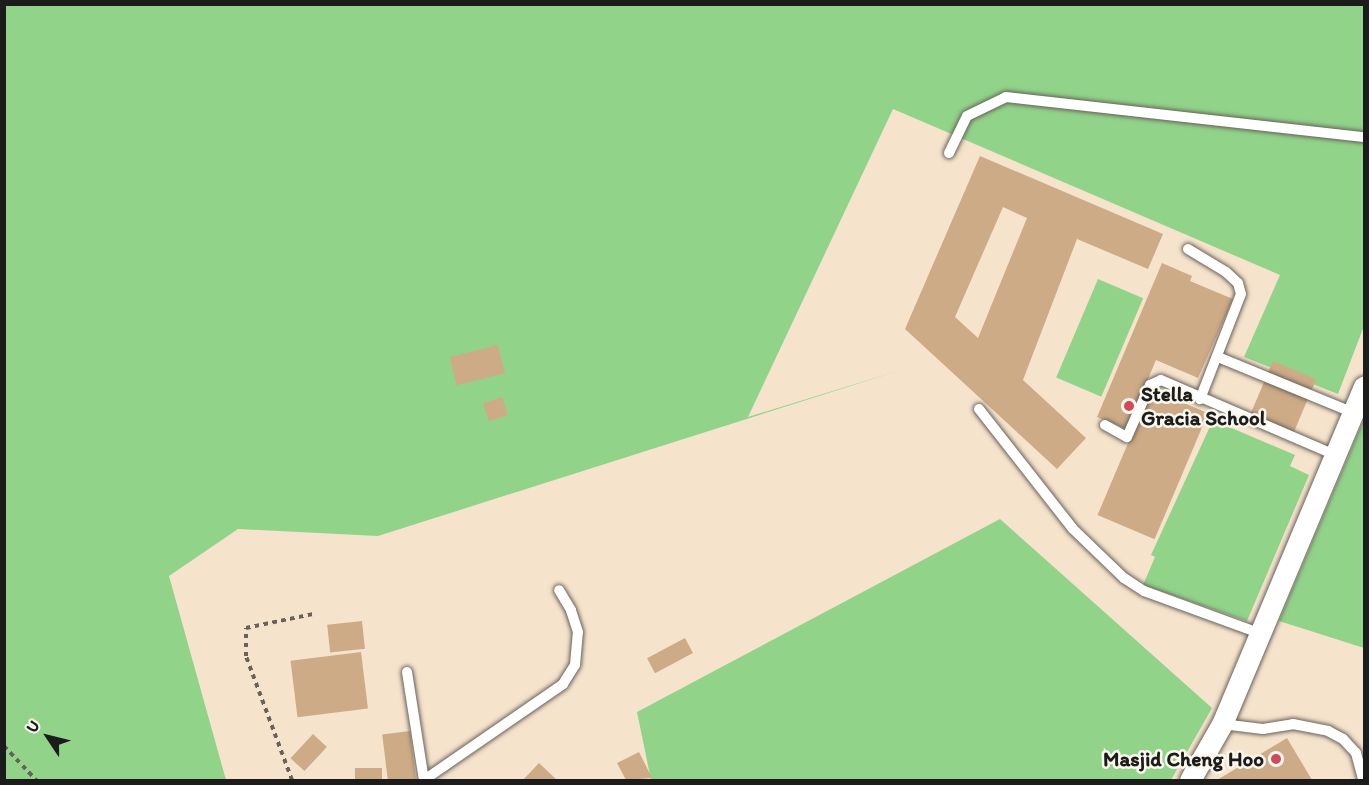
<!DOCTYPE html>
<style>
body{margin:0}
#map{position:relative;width:1369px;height:785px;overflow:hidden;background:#f6e3cc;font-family:Itim,sans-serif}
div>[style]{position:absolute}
.green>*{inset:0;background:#92d38a;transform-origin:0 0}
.building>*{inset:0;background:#ceab87;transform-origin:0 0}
.path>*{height:4px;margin-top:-2px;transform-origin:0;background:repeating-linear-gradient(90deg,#68625a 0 4.5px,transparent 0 9px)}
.roads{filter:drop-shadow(0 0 2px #68625a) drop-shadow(0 0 2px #68625a)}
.lane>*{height:10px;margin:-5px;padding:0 5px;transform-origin:5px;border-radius:5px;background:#fff}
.street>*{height:21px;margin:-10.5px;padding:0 10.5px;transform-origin:10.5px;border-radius:10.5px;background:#fff}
.dots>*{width:16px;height:16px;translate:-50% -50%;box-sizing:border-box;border:3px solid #fbf7ec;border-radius:50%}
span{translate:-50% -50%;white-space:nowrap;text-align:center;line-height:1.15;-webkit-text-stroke:5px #fbf7ec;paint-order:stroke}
.poi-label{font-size:21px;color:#1c1c1c;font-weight:700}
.left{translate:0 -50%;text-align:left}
.right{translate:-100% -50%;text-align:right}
.frame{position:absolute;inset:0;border:6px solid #1c1c1c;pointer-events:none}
.north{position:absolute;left:18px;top:707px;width:60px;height:60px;-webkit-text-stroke:4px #fbf7ec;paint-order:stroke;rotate:305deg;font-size:16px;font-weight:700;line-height:24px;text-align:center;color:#1c1c1c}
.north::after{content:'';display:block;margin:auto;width:21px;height:27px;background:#1c1c1c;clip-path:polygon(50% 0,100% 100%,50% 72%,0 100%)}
</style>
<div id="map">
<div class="green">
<div style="clip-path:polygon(5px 5px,1364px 5px,1364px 326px,1338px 394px,1244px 357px,1280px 275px,893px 109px,748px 417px,901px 370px,378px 536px,238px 529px,169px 576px,226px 780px,5px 780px)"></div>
<div style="left:1098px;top:279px;width:49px;height:107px;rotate:23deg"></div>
<div style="clip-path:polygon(1364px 419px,1364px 648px,1279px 621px)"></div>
<div style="clip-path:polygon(1213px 420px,1295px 455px,1290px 466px,1309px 475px,1247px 621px,1143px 585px,1155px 557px,1151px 555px)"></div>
<div style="clip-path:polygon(1000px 519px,1212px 708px,1171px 780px,651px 780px,637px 712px)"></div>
</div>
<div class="building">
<div style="clip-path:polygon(evenodd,980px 156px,1163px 234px,1148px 269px,1077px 239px,1023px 380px,1086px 438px,1057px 469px,905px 329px,980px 156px,1003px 207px,1027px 218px,978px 338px,955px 317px,1003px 207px)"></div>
<div style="clip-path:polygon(1162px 263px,1192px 276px,1190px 281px,1233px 299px,1198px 378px,1156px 360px,1127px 429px,1097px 417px)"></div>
<div style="left:498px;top:345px;width:29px;height:50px;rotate:76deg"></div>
<div style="left:1273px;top:361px;width:47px;height:66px;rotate:23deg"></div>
<div style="left:1151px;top:389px;width:62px;height:137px;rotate:23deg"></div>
<div style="left:502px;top:397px;width:19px;height:20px;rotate:72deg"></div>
<div style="left:362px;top:621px;width:28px;height:35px;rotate:84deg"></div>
<div style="left:685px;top:638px;width:17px;height:43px;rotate:62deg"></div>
<div style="left:361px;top:652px;width:57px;height:71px;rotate:83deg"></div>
<div style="left:410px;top:731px;width:49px;height:28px;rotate:83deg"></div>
<div style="left:313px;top:734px;width:19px;height:33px;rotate:43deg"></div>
<div style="clip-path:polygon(1287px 738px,1312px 780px,1217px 780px)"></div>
<div style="clip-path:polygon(639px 752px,652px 778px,626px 780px,617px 763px)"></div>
<div style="clip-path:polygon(539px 763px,557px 780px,523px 780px)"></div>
<div style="left:355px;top:768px;width:27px;height:12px"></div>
</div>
<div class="path">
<div style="left:4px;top:746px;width:47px;rotate:46.7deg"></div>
<div style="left:292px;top:780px;width:132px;rotate:-110.4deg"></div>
<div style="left:246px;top:656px;width:28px;rotate:-90deg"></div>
<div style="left:246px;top:628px;width:68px;rotate:-11.8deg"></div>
</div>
<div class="roads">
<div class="lane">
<div style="left:949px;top:153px;width:41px;rotate:-64.1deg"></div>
<div style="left:967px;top:116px;width:43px;rotate:-26deg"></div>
<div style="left:1006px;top:97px;width:360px;rotate:6.4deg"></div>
<div style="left:1188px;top:249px;width:44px;rotate:31.2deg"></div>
<div style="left:1226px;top:272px;width:16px;rotate:43deg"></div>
<div style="left:1238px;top:283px;width:11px;rotate:75deg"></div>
<div style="left:1241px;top:294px;width:113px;rotate:111.3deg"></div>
<div style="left:1218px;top:357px;width:147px;rotate:22.4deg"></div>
<div style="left:979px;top:409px;width:152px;rotate:51.9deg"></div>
<div style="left:1073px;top:529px;width:71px;rotate:43.9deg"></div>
<div style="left:1124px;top:578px;width:24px;rotate:33deg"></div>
<div style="left:1144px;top:591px;width:122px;rotate:20.1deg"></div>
<div style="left:1105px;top:425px;width:25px;rotate:29deg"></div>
<div style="left:1127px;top:437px;width:57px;rotate:-66.1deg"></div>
<div style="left:1150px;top:385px;width:12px;rotate:-24deg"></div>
<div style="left:1161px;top:380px;width:189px;rotate:23.3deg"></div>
<div style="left:407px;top:672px;width:109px;rotate:81.1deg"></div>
<div style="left:424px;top:780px;width:169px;rotate:-34.6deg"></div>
<div style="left:563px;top:684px;width:22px;rotate:-58deg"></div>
<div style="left:575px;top:665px;width:33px;rotate:-85deg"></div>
<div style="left:578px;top:632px;width:23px;rotate:-108deg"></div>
<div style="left:571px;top:610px;width:23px;rotate:-121deg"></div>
<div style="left:1222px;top:724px;width:41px;rotate:7deg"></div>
<div style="left:1263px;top:729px;width:30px;rotate:-9deg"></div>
<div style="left:1293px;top:724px;width:36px;rotate:11deg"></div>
<div style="left:1328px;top:731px;width:17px;rotate:28deg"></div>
<div style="left:1343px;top:739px;width:19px;rotate:47deg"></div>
<div style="left:1356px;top:753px;width:28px;rotate:75deg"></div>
</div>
<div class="street">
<div style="left:1190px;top:780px;width:64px;rotate:-60.3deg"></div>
<div style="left:1222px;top:724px;width:366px;rotate:-67.2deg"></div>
</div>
</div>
<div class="dots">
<div style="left:1129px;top:406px;background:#d1495b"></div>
<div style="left:1276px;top:759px;background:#d1495b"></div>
</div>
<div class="poi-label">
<span class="left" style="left:1141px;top:406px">Stella<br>Gracia School</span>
<span class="right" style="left:1264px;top:759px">Masjid Cheng Hoo</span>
</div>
<div class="frame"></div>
<div class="north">U</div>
</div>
